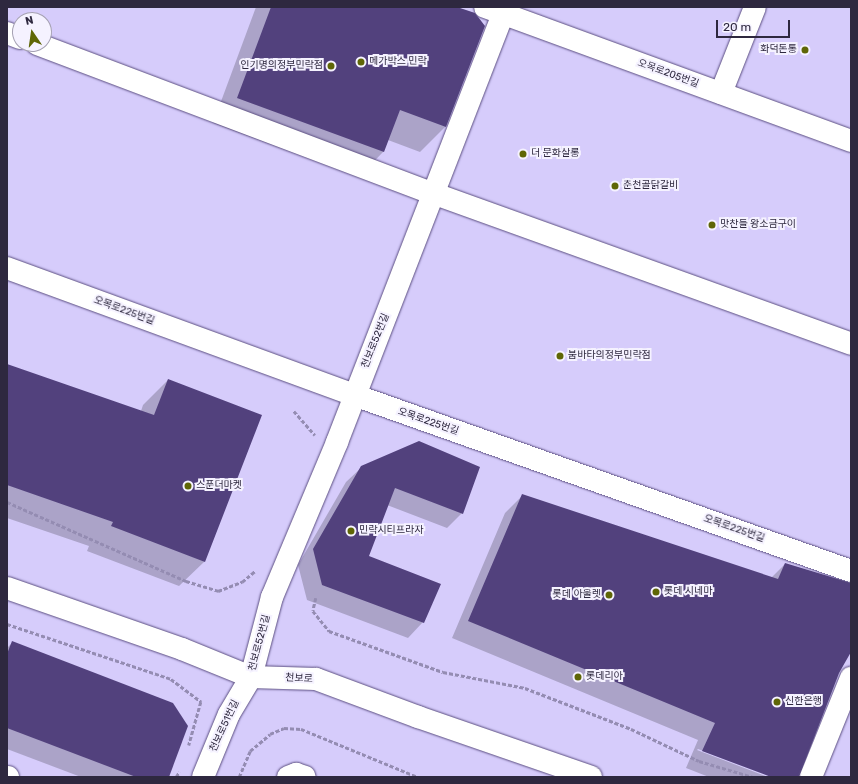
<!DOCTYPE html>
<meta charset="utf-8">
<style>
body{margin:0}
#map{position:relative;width:858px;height:784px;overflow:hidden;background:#d6ccfb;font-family:Rubik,"Noto Sans KR",sans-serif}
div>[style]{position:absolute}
.shadow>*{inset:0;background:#0003}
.building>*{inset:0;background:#52417d}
.path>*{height:2.5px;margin-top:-1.25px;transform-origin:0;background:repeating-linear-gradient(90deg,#948cb2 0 4px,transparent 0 6px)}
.roads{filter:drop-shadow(0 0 1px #5b4e81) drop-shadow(0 0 1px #5b4e81)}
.street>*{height:22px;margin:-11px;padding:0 11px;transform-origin:11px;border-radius:11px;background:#fff}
.secondary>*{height:22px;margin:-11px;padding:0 11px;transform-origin:11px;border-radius:11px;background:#fff}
.dots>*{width:11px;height:11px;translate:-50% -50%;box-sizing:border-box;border:2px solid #f5f2ff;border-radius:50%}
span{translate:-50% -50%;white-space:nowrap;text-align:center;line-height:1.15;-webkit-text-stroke:4px #f5f2ff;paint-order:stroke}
.poi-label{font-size:10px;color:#2e283f}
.right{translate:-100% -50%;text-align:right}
.left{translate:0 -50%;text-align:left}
.street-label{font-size:10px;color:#2e283f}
.frame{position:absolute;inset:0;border:8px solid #2e283f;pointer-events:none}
.north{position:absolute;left:12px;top:12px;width:40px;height:40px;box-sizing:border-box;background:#f5f2ff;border:1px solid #a5a1b2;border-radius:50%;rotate:347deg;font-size:11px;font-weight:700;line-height:16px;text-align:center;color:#2e283f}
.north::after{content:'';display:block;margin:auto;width:14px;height:18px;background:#5f6606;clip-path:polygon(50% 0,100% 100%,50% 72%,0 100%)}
.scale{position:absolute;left:716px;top:20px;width:74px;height:18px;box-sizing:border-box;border:2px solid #2e283f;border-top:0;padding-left:5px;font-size:12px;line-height:14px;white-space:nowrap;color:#2e283f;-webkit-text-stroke:3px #f5f2ff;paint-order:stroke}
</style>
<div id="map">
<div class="shadow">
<div style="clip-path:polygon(256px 7px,454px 7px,484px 26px,445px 127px,420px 152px,388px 140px,383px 152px,359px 177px,213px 123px)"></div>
<div style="clip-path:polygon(7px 369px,141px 411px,143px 405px,168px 380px,204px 562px,179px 586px,87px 551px,89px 546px,7px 518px)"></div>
<div style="clip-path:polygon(362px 467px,462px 513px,447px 528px,387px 505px,368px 557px,423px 622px,408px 638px,307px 600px,298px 565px,346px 482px)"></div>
<div style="clip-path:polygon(523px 495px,771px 578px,785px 564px,851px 583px,851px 649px,839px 673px,799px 777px,774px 777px,698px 749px,697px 750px,768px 777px,709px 777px,686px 768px,698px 740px,452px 638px,505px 513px)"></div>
<div style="clip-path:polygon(12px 643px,168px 777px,81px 777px,7px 749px,7px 648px)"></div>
</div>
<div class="building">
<div style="clip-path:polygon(271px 7px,457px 7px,475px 13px,485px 26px,446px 127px,400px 110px,384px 152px,237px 98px)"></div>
<div style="clip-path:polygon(7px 364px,154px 415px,168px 379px,262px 415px,205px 562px,111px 526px,113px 522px,7px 485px)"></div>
<div style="clip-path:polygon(419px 441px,480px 467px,463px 514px,395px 488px,369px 556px,441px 584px,424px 623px,322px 585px,313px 549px,361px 466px)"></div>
<div style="clip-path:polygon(522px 494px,778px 579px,785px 563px,851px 583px,851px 652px,839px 673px,799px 777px,771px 777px,702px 751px,715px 723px,468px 621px)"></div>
<div style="clip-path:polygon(12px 641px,173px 703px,188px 726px,169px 777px,136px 777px,7px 728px,7px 654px)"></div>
</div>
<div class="path">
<div style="left:294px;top:411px;width:32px;rotate:49deg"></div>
<div style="left:7px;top:502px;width:196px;rotate:23.8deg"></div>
<div style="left:186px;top:581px;width:34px;rotate:17deg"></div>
<div style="left:218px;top:591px;width:26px;rotate:-21deg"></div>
<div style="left:242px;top:582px;width:17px;rotate:-40deg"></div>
<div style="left:316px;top:598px;width:13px;rotate:103deg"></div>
<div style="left:313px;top:611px;width:26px;rotate:51deg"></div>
<div style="left:329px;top:631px;width:121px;rotate:19.8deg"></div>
<div style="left:443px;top:672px;width:84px;rotate:11deg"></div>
<div style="left:525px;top:688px;width:114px;rotate:21.1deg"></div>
<div style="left:631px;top:729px;width:75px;rotate:25.2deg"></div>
<div style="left:699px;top:761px;width:56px;rotate:16.5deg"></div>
<div style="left:7px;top:624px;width:173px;rotate:18.5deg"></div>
<div style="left:171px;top:679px;width:38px;rotate:37deg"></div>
<div style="left:201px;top:702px;width:45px;rotate:105.6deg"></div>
<div style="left:176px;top:777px;width:6px;rotate:-59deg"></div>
<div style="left:239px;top:777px;width:28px;rotate:-67deg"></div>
<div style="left:250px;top:751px;width:26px;rotate:-40deg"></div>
<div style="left:270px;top:734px;width:15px;rotate:-23deg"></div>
<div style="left:284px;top:728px;width:17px;rotate:3deg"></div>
<div style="left:301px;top:729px;width:126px;rotate:22.3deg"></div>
</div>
<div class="roads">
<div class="street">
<div style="left:485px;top:7px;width:390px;rotate:20.1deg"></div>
<div style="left:7px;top:33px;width:14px;rotate:21deg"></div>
<div style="left:37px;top:44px;width:425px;rotate:20.7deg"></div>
<div style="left:435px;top:194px;width:442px;rotate:19.8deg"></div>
<div style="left:721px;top:93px;width:92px;rotate:-68.4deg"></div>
<div style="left:7px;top:268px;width:370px;rotate:20.1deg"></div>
<div style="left:354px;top:395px;width:527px;rotate:19.5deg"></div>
<div style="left:7px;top:777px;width:1px"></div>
<div style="left:203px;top:777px;width:68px;rotate:-67.6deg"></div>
<div style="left:229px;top:714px;width:43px;rotate:-59.3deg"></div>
<div style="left:251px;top:677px;width:83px;rotate:-75.3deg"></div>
<div style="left:272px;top:597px;width:168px;rotate:-67.2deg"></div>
<div style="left:337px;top:442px;width:467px;rotate:-68.8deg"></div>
<div style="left:288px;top:777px;width:9px;rotate:-21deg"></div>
<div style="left:296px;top:774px;width:9px;rotate:18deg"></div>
<div style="left:811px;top:777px;width:107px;rotate:-68deg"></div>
</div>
<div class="secondary">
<div style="left:7px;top:588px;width:185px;rotate:19.2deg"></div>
<div style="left:182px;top:649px;width:74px;rotate:22.1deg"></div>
<div style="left:251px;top:677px;width:65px;rotate:1.8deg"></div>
<div style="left:316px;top:679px;width:109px;rotate:20.4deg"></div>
<div style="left:418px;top:717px;width:183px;rotate:19.1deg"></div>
</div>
</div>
<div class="dots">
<div style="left:805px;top:50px;background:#5f6606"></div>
<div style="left:361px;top:62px;background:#5f6606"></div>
<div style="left:331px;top:66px;background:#5f6606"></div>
<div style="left:523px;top:154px;background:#5f6606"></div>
<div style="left:615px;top:186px;background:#5f6606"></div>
<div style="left:712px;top:225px;background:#5f6606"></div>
<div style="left:560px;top:356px;background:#5f6606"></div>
<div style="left:188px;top:486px;background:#5f6606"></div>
<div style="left:351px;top:531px;background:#5f6606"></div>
<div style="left:656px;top:592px;background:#5f6606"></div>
<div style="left:609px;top:595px;background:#5f6606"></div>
<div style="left:578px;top:677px;background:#5f6606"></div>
<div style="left:777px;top:702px;background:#5f6606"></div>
</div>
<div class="poi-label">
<span class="right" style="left:797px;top:50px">화덕돈통</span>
<span class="left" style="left:369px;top:62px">메가박스 민락</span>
<span class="right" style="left:323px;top:66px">인기명의정부민락점</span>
<span class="left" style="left:531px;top:154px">더 문화살롱</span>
<span class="left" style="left:623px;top:186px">춘천골닭갈비</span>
<span class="left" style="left:720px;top:225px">맛찬들 왕소금구이</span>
<span class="left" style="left:568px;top:356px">붐바타의정부민락점</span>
<span class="left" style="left:196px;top:486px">스푼더마켓</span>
<span class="left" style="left:359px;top:531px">민락시티프라자</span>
<span class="left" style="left:664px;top:592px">롯데 시네마</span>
<span class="right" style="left:601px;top:595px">롯데 아울렛</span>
<span class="left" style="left:586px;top:677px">롯데리아</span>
<span class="left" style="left:785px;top:702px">신한은행</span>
</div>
<div class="street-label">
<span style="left:668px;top:74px;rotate:20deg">오목로205번길</span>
<span style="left:124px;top:311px;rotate:20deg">오목로225번길</span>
<span style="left:376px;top:341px;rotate:-68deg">천보로52번길</span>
<span style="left:428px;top:422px;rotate:19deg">오목로225번길</span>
<span style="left:734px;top:529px;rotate:19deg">오목로225번길</span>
<span style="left:260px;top:643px;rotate:-75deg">천보로52번길</span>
<span style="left:299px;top:679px;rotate:3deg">천보로</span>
<span style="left:225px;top:726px;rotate:-65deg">천보로51번길</span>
</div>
<div class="frame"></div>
<div class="north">N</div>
<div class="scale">20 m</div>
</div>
